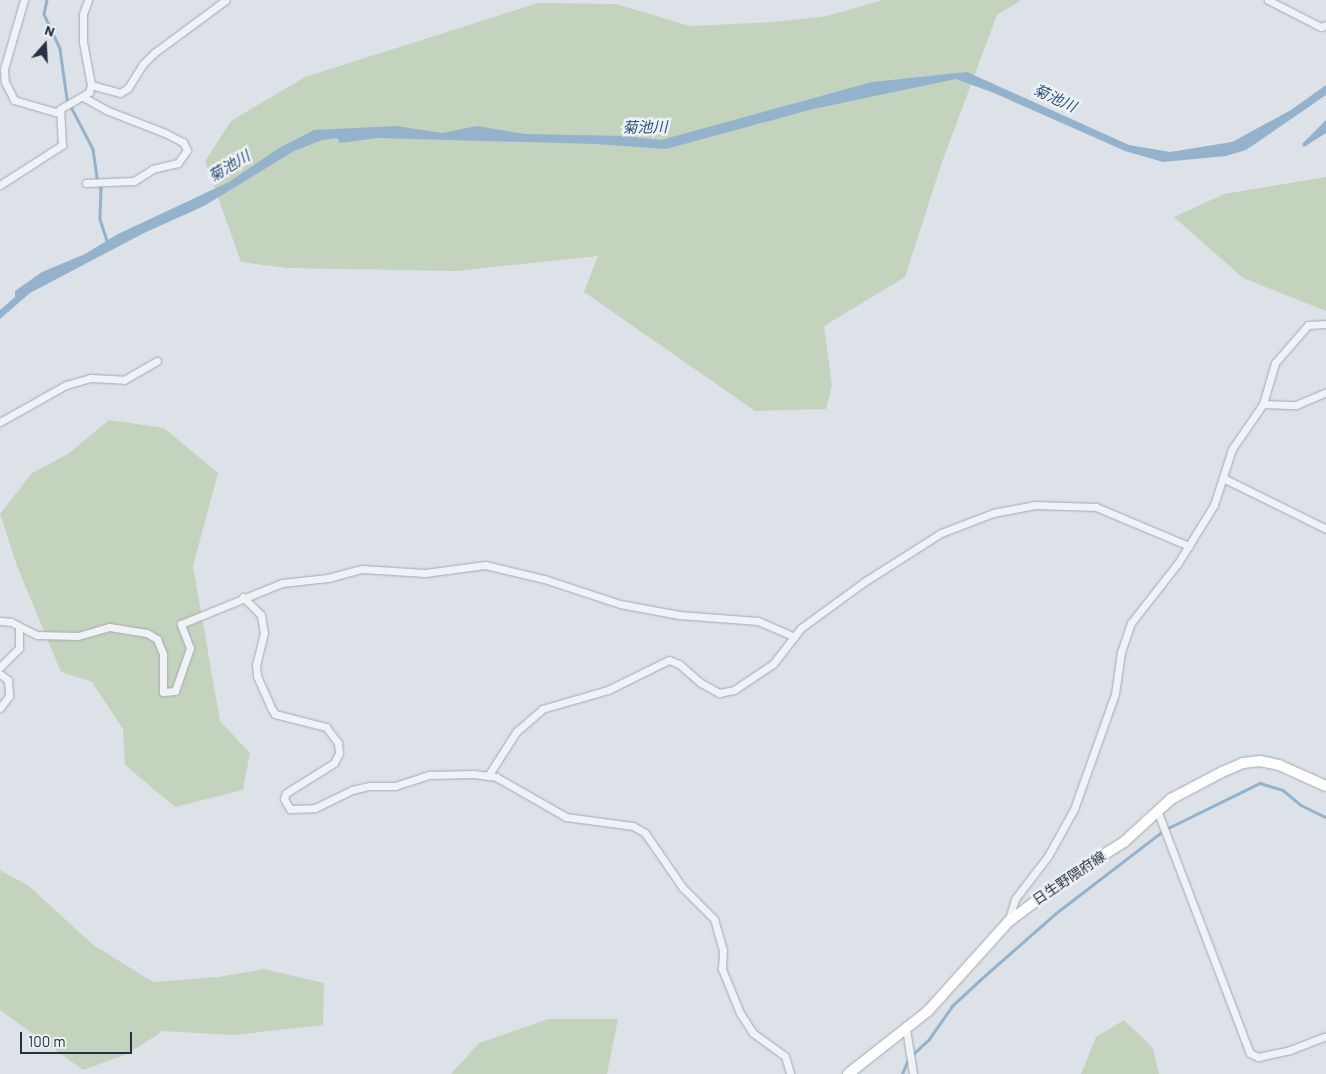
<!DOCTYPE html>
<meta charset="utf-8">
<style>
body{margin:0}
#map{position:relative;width:1326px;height:1074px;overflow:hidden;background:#dde2e8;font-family:Barlow,"Noto Sans JP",sans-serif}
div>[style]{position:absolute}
.green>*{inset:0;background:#c4d3bd}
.water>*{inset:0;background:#94b2cc}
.stream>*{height:2.5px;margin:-1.25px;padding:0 1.25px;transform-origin:1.25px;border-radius:1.25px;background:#94b2cc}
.roads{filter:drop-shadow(0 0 1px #a2a9b2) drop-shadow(0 0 1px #a2a9b2)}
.minor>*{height:7px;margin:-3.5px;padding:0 3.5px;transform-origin:3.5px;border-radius:3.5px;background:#f0f2f6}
.secondary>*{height:10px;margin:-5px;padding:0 5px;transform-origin:5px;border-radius:5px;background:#fff}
span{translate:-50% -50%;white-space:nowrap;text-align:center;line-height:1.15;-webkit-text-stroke:5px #ecf1f6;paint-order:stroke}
.street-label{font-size:14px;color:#253040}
.water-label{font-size:15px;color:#2b5178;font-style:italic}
.north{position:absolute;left:20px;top:20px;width:50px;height:50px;-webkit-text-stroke:4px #ecf1f6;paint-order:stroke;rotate:19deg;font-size:14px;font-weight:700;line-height:20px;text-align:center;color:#253040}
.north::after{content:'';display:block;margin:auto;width:18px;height:22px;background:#253040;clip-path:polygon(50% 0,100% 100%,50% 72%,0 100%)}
.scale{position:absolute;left:20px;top:1032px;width:112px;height:22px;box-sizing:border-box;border:2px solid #253040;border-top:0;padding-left:6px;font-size:15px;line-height:18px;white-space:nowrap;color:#253040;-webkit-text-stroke:4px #ecf1f6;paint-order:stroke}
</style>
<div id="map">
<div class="green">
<div style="clip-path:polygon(883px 0,1021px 0,997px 15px,941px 165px,905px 277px,824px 326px,832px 385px,826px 409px,755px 411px,584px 292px,598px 256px,456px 271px,288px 268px,241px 262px,205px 161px,231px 121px,305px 77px,538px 3px,616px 4px,690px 26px,774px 22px,827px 16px)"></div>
<div style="clip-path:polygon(1326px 177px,1326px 311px,1243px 278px,1174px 217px,1224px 194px)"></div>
<div style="clip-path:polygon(109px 420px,164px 428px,218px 473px,193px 566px,220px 721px,250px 753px,243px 790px,175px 807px,125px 765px,123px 729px,92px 682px,61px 672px,17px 566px,0 514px,32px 473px,68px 454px)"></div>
<div style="clip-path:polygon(0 870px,29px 886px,92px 944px,153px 982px,218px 977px,264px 969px,324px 983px,323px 1025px,233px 1035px,163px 1031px,127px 1054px,83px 1070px,0 1010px)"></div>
<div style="clip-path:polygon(548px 1019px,618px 1019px,607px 1074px,451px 1074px,479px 1043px)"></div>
<div style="clip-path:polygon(1124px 1020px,1153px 1048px,1159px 1074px,1081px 1074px,1096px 1037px)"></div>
</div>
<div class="water">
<div style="clip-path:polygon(967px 72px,1129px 145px,1170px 152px,1232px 142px,1291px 110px,1326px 85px,1326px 95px,1246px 150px,1226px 156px,1163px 162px,1125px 151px,994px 93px,956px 79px,813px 109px,666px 149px,596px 144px,377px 138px,340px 143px,337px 138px,322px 140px,294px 151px,204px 206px,144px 233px,30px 293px,0 319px,0 310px,15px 297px,15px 291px,42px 272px,85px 254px,118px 234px,229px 182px,279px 148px,314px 130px,396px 126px,442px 133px,477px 126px,525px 134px,625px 136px,661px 140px,872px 82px)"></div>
<div style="clip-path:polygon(1326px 120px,1326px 133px,1304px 147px,1302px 144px)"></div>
</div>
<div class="stream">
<div style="left:47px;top:0;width:14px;rotate:102deg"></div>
<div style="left:44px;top:14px;width:38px;rotate:65deg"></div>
<div style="left:60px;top:49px;width:50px;rotate:82deg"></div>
<div style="left:67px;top:99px;width:56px;rotate:62.5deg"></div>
<div style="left:93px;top:149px;width:35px;rotate:82deg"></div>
<div style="left:98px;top:184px;width:5px;rotate:53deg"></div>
<div style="left:101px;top:188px;width:31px;rotate:92deg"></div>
<div style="left:100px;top:219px;width:25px;rotate:72deg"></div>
<div style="left:911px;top:1056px;width:25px;rotate:-43deg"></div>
<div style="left:929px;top:1039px;width:39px;rotate:-55deg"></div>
<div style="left:951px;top:1007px;width:40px;rotate:-43deg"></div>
<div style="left:980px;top:980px;width:101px;rotate:-41.4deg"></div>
<div style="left:1056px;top:913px;width:136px;rotate:-37.5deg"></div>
<div style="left:1164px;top:830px;width:107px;rotate:-26.1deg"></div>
<div style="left:1260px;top:783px;width:24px;rotate:17deg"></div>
<div style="left:1283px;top:790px;width:23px;rotate:40deg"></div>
<div style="left:1301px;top:805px;width:28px;rotate:26deg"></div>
<div style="left:902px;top:1074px;width:15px;rotate:-67deg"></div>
</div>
<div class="roads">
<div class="minor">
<div style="left:24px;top:0;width:72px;rotate:106.2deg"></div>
<div style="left:4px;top:69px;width:13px;rotate:86deg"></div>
<div style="left:5px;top:82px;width:20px;rotate:63deg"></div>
<div style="left:14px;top:100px;width:47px;rotate:16.1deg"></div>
<div style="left:1268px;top:0;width:59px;rotate:27deg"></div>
<div style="left:1321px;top:27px;width:5px;rotate:-22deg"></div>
<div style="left:91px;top:85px;width:30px;rotate:15deg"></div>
<div style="left:120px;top:93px;width:9px;rotate:-32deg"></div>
<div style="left:128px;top:88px;width:28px;rotate:-58deg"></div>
<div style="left:143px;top:64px;width:16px;rotate:-45deg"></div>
<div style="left:154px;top:53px;width:89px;rotate:-36.4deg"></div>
<div style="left:83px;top:97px;width:26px;rotate:29deg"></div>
<div style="left:106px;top:110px;width:63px;rotate:21.3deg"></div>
<div style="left:165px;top:133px;width:20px;rotate:27deg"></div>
<div style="left:183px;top:142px;width:9px;rotate:63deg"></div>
<div style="left:187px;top:150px;width:16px;rotate:125deg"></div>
<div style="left:178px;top:163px;width:26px;rotate:167deg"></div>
<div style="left:153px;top:169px;width:22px;rotate:148deg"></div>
<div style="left:134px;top:181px;width:48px;rotate:177.6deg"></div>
<div style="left:0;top:185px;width:74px;rotate:-32.8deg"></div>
<div style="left:62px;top:145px;width:36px;rotate:-93deg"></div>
<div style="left:60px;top:109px;width:34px;rotate:-30deg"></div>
<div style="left:89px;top:92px;width:7px;rotate:-74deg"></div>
<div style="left:91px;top:85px;width:44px;rotate:-100.5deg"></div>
<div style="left:83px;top:42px;width:28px;rotate:-90deg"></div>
<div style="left:83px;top:14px;width:15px;rotate:-70deg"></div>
<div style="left:1263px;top:404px;width:33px;rotate:2deg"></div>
<div style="left:1296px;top:405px;width:33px;rotate:-23deg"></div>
<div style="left:0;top:422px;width:76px;rotate:-29.3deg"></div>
<div style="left:66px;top:385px;width:26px;rotate:-16deg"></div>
<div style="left:91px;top:378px;width:33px;rotate:3deg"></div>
<div style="left:124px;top:380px;width:38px;rotate:-30deg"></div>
<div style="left:1223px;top:478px;width:115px;rotate:26.3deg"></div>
<div style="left:243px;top:597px;width:25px;rotate:45deg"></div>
<div style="left:261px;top:615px;width:18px;rotate:81deg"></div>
<div style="left:264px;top:633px;width:32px;rotate:104deg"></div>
<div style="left:256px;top:664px;width:12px;rotate:85deg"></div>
<div style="left:257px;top:676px;width:35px;rotate:66deg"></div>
<div style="left:271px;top:708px;width:7px;rotate:56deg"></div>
<div style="left:275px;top:714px;width:53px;rotate:14.3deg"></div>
<div style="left:326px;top:727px;width:20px;rotate:53deg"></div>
<div style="left:338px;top:743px;width:10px;rotate:84deg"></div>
<div style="left:339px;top:753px;width:11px;rotate:117deg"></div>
<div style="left:334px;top:763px;width:57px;rotate:148deg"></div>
<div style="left:286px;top:793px;width:6px;rotate:108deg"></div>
<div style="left:284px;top:799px;width:12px;rotate:59deg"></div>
<div style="left:290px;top:809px;width:25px;rotate:-2deg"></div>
<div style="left:315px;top:808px;width:41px;rotate:-25.9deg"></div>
<div style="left:352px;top:790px;width:18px;rotate:-13deg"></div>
<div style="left:370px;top:786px;width:25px"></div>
<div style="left:395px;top:786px;width:36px;rotate:-18deg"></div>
<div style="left:429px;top:775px;width:44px;rotate:-1.3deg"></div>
<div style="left:473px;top:774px;width:23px;rotate:7deg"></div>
<div style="left:496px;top:777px;width:81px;rotate:29.7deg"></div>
<div style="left:566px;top:817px;width:68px;rotate:7.7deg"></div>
<div style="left:633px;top:826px;width:14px;rotate:30deg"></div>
<div style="left:645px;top:833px;width:67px;rotate:55.4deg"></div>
<div style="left:683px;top:888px;width:44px;rotate:45deg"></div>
<div style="left:714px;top:919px;width:32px;rotate:74deg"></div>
<div style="left:723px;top:950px;width:19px;rotate:93deg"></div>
<div style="left:722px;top:969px;width:48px;rotate:67.8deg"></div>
<div style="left:740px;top:1013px;width:24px;rotate:57deg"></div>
<div style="left:753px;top:1033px;width:39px;rotate:36deg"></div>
<div style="left:785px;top:1056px;width:19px;rotate:74deg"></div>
<div style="left:0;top:621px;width:11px;rotate:5deg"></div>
<div style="left:11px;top:622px;width:29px;rotate:27deg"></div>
<div style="left:37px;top:635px;width:41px;rotate:1.4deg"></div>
<div style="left:78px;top:636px;width:32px;rotate:-16deg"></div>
<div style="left:109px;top:627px;width:38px;rotate:9deg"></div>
<div style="left:147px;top:633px;width:12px;rotate:31deg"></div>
<div style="left:157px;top:639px;width:16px;rotate:68deg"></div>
<div style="left:163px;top:654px;width:38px;rotate:90deg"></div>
<div style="left:163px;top:692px;width:12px;rotate:-5deg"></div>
<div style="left:175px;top:691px;width:46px;rotate:-70.8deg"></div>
<div style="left:190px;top:648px;width:26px;rotate:-111deg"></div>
<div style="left:181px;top:624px;width:109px;rotate:-22.1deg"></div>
<div style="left:282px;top:583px;width:46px;rotate:-6.2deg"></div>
<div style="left:328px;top:578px;width:35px;rotate:-15deg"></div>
<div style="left:362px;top:569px;width:63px;rotate:3.6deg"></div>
<div style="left:425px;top:573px;width:61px;rotate:-7.6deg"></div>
<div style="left:485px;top:565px;width:61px;rotate:13.3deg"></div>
<div style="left:544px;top:579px;width:80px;rotate:18.2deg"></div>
<div style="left:620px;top:604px;width:60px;rotate:10.6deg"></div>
<div style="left:679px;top:615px;width:79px;rotate:4.3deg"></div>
<div style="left:758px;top:621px;width:40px;rotate:23.4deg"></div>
<div style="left:0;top:667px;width:27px;rotate:-45deg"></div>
<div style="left:19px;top:648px;width:20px;rotate:-90deg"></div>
<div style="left:0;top:674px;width:10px;rotate:37deg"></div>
<div style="left:8px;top:680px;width:16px;rotate:86deg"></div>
<div style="left:9px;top:696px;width:15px;rotate:127deg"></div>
<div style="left:488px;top:776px;width:52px;rotate:-57.5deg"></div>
<div style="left:516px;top:732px;width:35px;rotate:-41deg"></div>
<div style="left:542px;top:709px;width:69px;rotate:-16.1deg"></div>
<div style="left:608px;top:690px;width:68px;rotate:-26.2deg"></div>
<div style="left:669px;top:660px;width:11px;rotate:22deg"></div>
<div style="left:679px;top:664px;width:29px;rotate:41deg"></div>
<div style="left:701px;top:683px;width:21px;rotate:29deg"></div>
<div style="left:719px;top:693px;width:15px;rotate:-11deg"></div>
<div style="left:734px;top:690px;width:47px;rotate:-33.7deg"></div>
<div style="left:773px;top:664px;width:46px;rotate:-52.1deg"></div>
<div style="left:801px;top:628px;width:78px;rotate:-36.1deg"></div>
<div style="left:864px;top:582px;width:91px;rotate:-32.5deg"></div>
<div style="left:941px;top:533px;width:56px;rotate:-21deg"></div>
<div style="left:993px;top:513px;width:43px;rotate:-10.8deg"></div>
<div style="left:1035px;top:505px;width:61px;rotate:1.9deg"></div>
<div style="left:1096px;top:507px;width:101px;rotate:22.8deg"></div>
<div style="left:1157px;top:810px;width:260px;rotate:69.1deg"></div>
<div style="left:1250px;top:1053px;width:9px;rotate:27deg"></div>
<div style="left:1258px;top:1057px;width:33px;rotate:-12deg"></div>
<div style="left:1290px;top:1050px;width:39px;rotate:-21deg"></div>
<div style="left:1008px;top:922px;width:24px;rotate:-73deg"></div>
<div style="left:1015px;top:899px;width:54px;rotate:-52.5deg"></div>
<div style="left:1048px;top:856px;width:54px;rotate:-61deg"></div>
<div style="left:1074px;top:809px;width:122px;rotate:-70.4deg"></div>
<div style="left:1115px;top:694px;width:42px;rotate:-81.9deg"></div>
<div style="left:1121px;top:652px;width:31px;rotate:-71deg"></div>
<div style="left:1131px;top:623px;width:76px;rotate:-51.9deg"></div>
<div style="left:1178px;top:563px;width:68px;rotate:-58.2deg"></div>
<div style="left:1214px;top:505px;width:59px;rotate:-72.2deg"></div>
<div style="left:1232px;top:449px;width:55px;rotate:-55.4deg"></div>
<div style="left:1263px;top:404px;width:43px;rotate:-73.7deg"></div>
<div style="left:1275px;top:363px;width:50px;rotate:-49deg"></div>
<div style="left:1308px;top:325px;width:18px;rotate:-3deg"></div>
<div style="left:906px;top:1028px;width:47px;rotate:81.3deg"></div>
</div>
<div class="secondary">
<div style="left:848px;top:1074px;width:102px;rotate:-38.2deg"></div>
<div style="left:928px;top:1011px;width:120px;rotate:-48deg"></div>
<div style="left:1008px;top:922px;width:75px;rotate:-36.9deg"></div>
<div style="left:1068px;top:877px;width:66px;rotate:-32deg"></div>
<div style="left:1124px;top:842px;width:64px;rotate:-42.5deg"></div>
<div style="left:1171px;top:799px;width:58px;rotate:-27.9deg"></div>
<div style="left:1222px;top:772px;width:23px;rotate:-23deg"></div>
<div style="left:1243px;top:763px;width:17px;rotate:-7deg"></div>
<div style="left:1260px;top:761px;width:19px;rotate:12deg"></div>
<div style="left:1279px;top:765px;width:51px;rotate:24.1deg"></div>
</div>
</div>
<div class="street-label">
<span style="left:1069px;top:878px;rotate:-34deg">日生野隈府線</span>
</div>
<div class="water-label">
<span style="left:1055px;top:98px;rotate:25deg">菊池川</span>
<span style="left:645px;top:127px;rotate:-1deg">菊池川</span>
<span style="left:229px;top:166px;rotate:-31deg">菊池川</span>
</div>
<div class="north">N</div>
<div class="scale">100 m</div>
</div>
